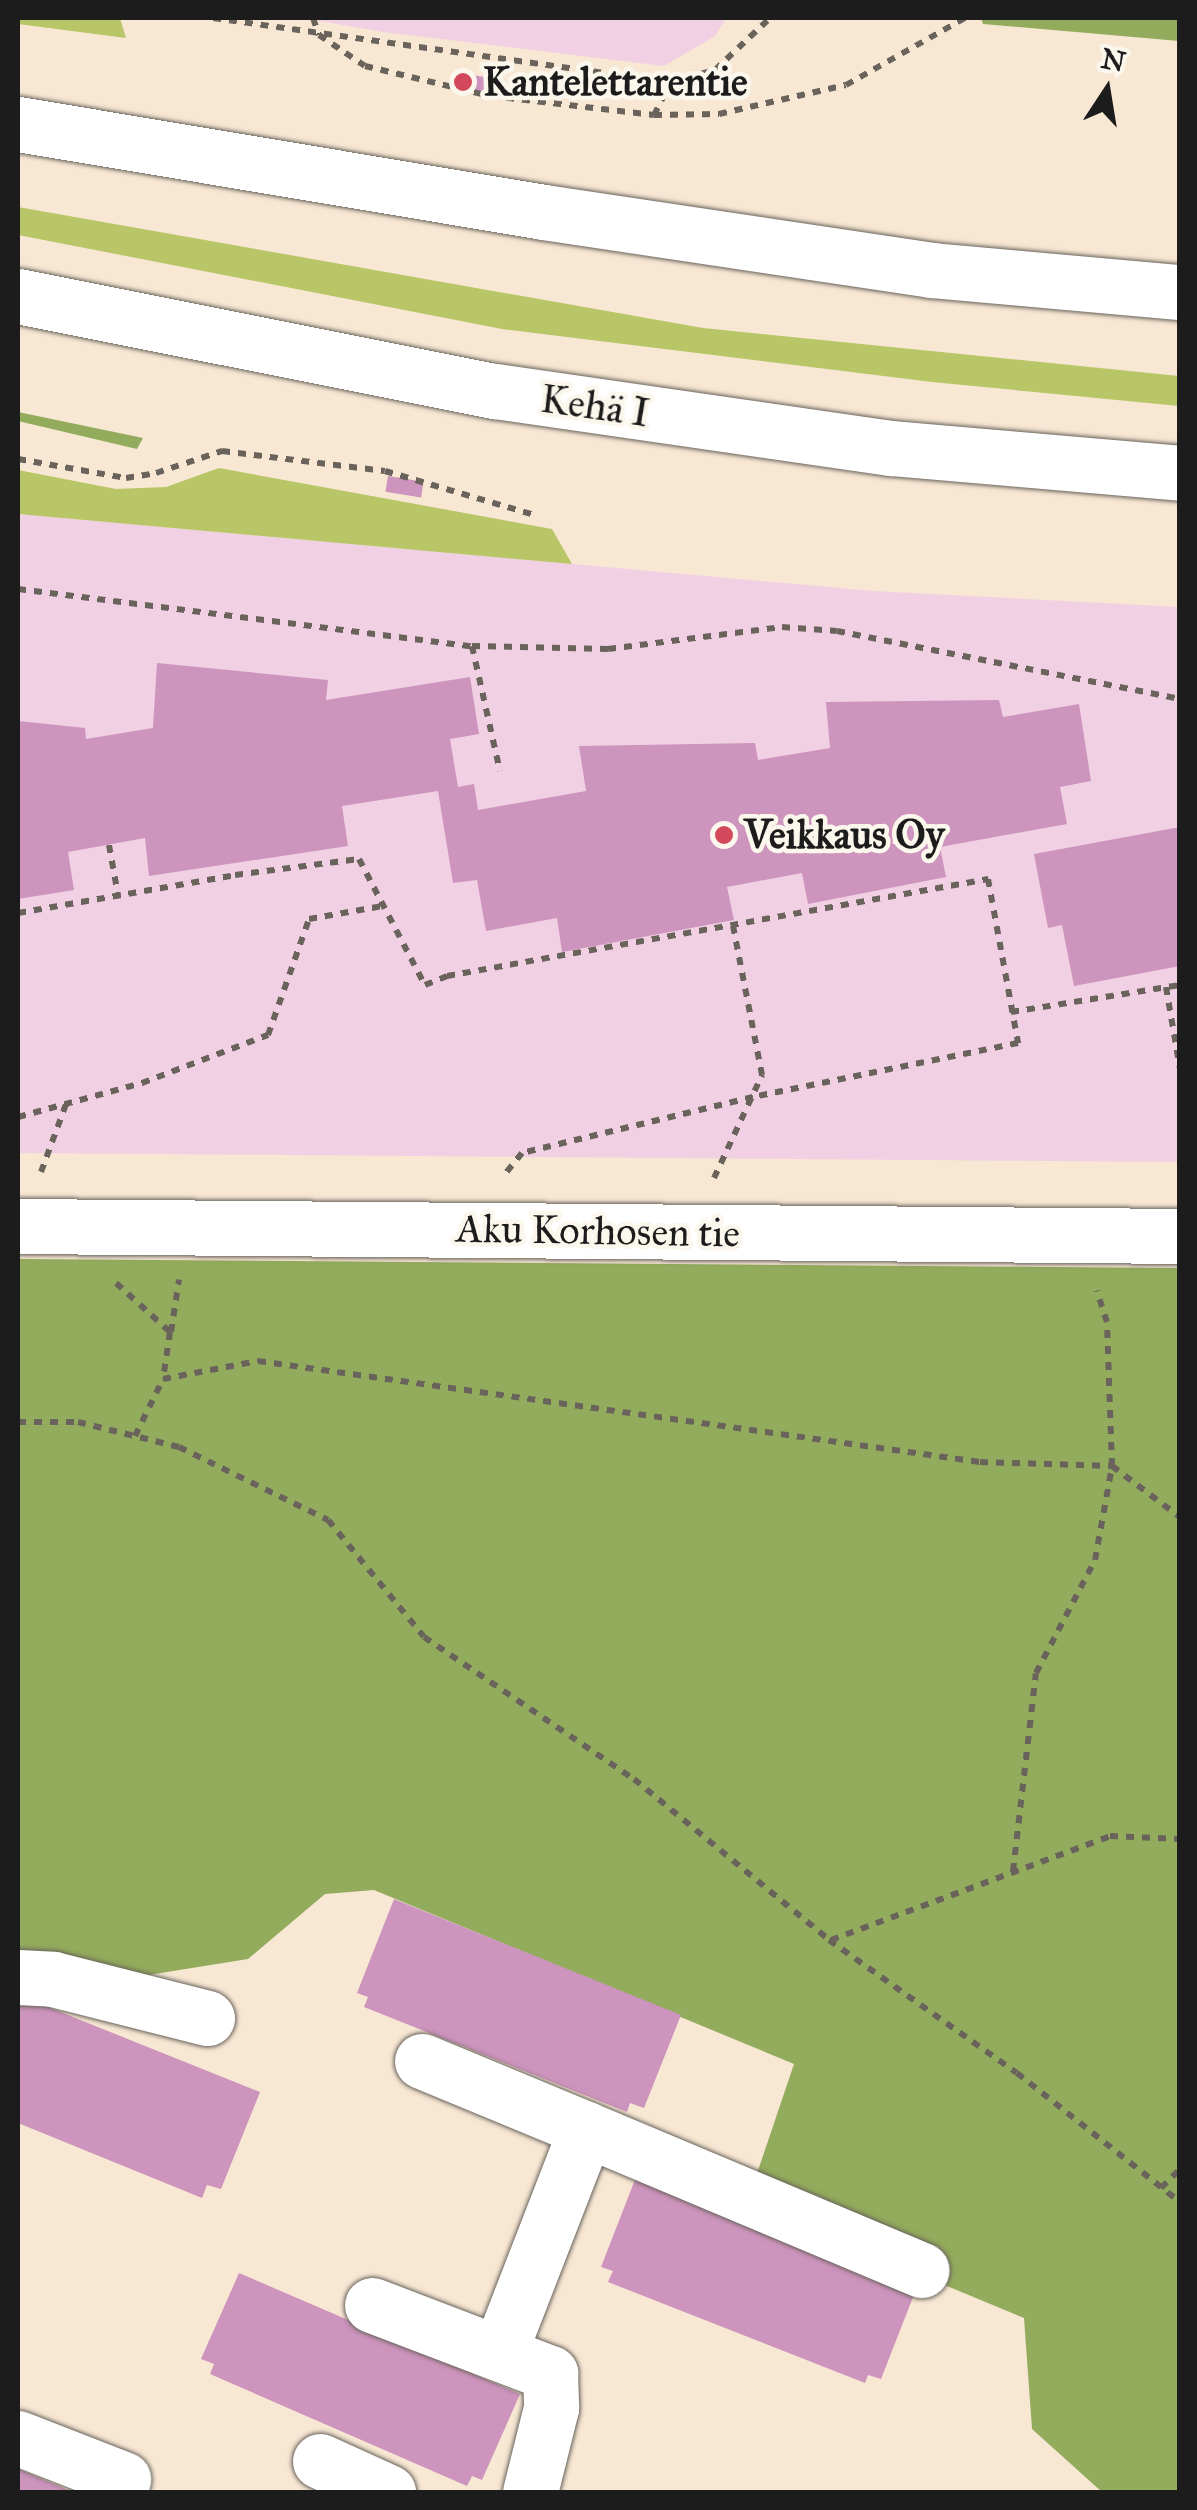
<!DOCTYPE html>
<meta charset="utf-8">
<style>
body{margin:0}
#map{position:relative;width:1197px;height:2510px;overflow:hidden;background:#f7e7d3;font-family:"IM FELL Great Primer",serif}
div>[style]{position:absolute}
.built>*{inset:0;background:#f1d0e3}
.green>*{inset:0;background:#b8c668}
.forest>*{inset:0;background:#92ab5c}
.building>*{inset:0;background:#cd94bd;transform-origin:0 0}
.path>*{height:6px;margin-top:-3px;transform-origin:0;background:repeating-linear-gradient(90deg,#69635c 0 8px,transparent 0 16px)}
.roads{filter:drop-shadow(0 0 2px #69635c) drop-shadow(0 0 2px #69635c)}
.minor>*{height:55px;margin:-27.5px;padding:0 27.5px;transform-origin:27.5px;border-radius:27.5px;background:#fff}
.highway>*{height:55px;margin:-27.5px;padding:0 27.5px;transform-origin:27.5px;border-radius:27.5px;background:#fff}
.dots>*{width:28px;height:28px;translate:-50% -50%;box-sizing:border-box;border:5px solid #fbf7ec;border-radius:50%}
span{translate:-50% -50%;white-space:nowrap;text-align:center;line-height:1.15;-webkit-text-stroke:9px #fbf7ec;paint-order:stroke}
.poi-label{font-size:40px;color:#1c1c1c;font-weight:700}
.left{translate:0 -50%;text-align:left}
.street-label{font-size:40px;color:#1c1c1c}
.frame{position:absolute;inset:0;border:20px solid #1c1c1c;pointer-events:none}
.north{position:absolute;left:1057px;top:40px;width:100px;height:100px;-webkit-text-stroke:8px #fbf7ec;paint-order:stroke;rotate:12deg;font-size:28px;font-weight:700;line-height:40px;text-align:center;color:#1c1c1c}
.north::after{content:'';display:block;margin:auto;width:35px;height:45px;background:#1c1c1c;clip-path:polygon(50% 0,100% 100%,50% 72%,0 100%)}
</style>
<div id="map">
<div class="built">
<div style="clip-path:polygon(302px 18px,726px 18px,715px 36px,664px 66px,383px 32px)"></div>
<div style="clip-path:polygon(18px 514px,873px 591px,1179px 607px,1179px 1162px,18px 1153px)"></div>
</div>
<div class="green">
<div style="clip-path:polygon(18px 18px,120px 18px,126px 38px,18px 24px)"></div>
<div style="clip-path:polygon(18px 207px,703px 328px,1179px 376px,1179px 406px,932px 382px,502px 329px,18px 235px)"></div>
<div style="clip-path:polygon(219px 468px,552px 529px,572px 564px,18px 514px,18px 470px,116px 489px,166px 487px)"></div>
</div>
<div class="forest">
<div style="clip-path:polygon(981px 18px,1179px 18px,1179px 41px,983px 24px)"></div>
<div style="clip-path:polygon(18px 412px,143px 438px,137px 449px,18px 421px)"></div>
<div style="clip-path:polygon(18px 1259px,1179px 1268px,1179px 2492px,1102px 2492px,1032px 2429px,1024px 2318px,747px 2203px,794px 2064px,374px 1890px,325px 1894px,248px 1959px,117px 1980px,18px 1964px)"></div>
</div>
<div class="building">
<div style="clip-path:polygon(457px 73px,492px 78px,489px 93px,455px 86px)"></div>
<div style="left:388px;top:476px;width:36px;height:16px;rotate:9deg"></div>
<div style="clip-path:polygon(157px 663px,328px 680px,326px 700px,470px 677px,479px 734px,450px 739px,458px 787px,474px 784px,478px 810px,586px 791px,579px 746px,755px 743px,758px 760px,830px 748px,826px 702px,999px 700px,1003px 717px,1079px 704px,1091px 781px,1060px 787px,1067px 824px,940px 847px,946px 877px,808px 904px,802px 873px,727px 887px,734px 920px,562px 952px,557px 918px,486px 931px,477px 880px,453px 883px,438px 791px,342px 806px,348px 846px,149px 876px,145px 838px,68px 852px,74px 890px,18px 899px,18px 721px,85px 728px,86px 739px,153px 728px)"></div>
<div style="clip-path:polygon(1180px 827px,1180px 966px,1074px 986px,1062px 925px,1048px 928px,1034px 854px)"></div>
<div style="clip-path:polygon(394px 1899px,681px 2015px,644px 2108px,630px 2103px,627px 2112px,364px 2007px,368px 1997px,357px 1993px)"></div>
<div style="clip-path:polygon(18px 1995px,260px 2092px,221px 2189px,207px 2185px,202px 2198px,18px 2123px)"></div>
<div style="clip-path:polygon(636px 2177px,917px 2287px,881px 2379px,868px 2375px,865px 2383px,608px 2282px,613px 2271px,601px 2267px)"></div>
<div style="clip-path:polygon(239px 2273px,520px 2394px,482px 2480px,472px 2476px,467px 2486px,210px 2374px,214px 2364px,201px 2359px)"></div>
<div style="clip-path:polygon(18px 2469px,73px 2492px,18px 2492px)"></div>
</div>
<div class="path">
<div style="left:213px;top:18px;width:462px;rotate:8deg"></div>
<div style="left:671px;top:82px;width:46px;rotate:-15.3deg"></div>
<div style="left:715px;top:70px;width:76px;rotate:-43.4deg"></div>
<div style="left:313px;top:18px;width:18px;rotate:71deg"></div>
<div style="left:319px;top:35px;width:55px;rotate:34deg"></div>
<div style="left:365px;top:66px;width:129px;rotate:13.5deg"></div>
<div style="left:490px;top:96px;width:165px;rotate:6.6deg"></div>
<div style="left:654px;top:115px;width:65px;rotate:-0.9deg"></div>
<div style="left:719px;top:114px;width:130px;rotate:-12.9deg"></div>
<div style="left:846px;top:85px;width:137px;rotate:-29.4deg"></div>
<div style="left:654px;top:115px;width:37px;rotate:-63deg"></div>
<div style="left:18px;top:459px;width:110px;rotate:10deg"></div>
<div style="left:126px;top:478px;width:30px;rotate:-9deg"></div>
<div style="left:156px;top:473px;width:70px;rotate:-18.4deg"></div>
<div style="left:222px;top:451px;width:164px;rotate:7deg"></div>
<div style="left:385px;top:471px;width:159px;rotate:16.4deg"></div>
<div style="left:18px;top:589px;width:458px;rotate:7.2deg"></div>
<div style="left:472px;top:646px;width:136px;rotate:1.3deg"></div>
<div style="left:608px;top:649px;width:175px;rotate:-7.2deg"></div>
<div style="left:782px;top:627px;width:55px;rotate:4.2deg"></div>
<div style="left:837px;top:631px;width:350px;rotate:11.2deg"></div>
<div style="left:472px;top:646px;width:128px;rotate:77.4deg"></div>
<div style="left:109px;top:845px;width:51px;rotate:79.8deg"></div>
<div style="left:18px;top:913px;width:220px;rotate:-9.9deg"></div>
<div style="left:235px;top:875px;width:125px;rotate:-7.4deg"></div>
<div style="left:359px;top:859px;width:142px;rotate:62.4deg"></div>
<div style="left:425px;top:985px;width:24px;rotate:-22deg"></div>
<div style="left:447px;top:976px;width:550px;rotate:-10.16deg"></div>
<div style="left:988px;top:879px;width:167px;rotate:79.6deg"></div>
<div style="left:1018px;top:1043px;width:270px;rotate:168.5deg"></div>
<div style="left:753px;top:1097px;width:238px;rotate:166.4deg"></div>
<div style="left:522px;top:1153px;width:28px;rotate:129deg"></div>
<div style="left:1166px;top:987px;width:83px;rotate:80.3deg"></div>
<div style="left:1011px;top:1012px;width:171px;rotate:-9.1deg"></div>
<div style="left:18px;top:1117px;width:129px;rotate:-15.3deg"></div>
<div style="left:142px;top:1083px;width:135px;rotate:-20.9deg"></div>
<div style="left:268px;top:1035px;width:123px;rotate:-70.5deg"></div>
<div style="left:309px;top:919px;width:75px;rotate:-10deg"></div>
<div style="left:41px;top:1172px;width:72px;rotate:-69.8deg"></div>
<div style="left:714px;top:1178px;width:114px;rotate:-65deg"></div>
<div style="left:762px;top:1075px;width:152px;rotate:-101deg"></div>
<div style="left:116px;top:1283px;width:73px;rotate:42.2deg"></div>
<div style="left:170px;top:1332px;width:48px;rotate:98.5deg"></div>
<div style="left:163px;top:1379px;width:97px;rotate:-10.7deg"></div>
<div style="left:258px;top:1361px;width:729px;rotate:7.96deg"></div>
<div style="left:980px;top:1462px;width:132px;rotate:1.7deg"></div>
<div style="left:1112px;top:1466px;width:85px;rotate:36.9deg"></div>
<div style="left:171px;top:1332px;width:53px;rotate:-81.3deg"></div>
<div style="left:18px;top:1422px;width:60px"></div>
<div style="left:78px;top:1422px;width:104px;rotate:13.9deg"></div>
<div style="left:179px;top:1447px;width:166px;rotate:26.1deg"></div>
<div style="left:328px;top:1520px;width:151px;rotate:50.6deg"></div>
<div style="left:424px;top:1637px;width:254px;rotate:34.1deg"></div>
<div style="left:634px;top:1779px;width:253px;rotate:39.5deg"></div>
<div style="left:829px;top:1940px;width:230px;rotate:35.3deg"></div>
<div style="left:1017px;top:2073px;width:208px;rotate:38.4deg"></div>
<div style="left:135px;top:1436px;width:64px;rotate:-63.8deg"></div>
<div style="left:1013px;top:1871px;width:199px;rotate:-83.4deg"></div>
<div style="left:1036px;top:1673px;width:127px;rotate:-62.4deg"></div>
<div style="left:1095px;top:1560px;width:96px;rotate:-79.7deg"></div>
<div style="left:1112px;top:1466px;width:144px;rotate:-92deg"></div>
<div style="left:1107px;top:1322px;width:33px;rotate:-108deg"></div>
<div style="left:831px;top:1940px;width:298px;rotate:-20.4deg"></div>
<div style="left:1110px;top:1836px;width:70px;rotate:2.5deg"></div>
<div style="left:1161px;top:2188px;width:27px;rotate:-45deg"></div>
</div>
<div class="roads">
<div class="minor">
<div style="left:18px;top:1226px;width:1162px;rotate:0.49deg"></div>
<div style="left:18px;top:1977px;width:35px;rotate:3deg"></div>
<div style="left:53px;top:1979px;width:159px;rotate:14.2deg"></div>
<div style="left:422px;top:2061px;width:178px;rotate:22.5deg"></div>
<div style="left:586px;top:2129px;width:240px;rotate:111.2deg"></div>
<div style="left:586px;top:2129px;width:364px;rotate:22.8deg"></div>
<div style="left:372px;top:2305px;width:191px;rotate:20.9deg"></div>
<div style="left:550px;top:2373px;width:35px;rotate:88deg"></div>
<div style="left:551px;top:2408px;width:87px;rotate:104deg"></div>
<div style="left:18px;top:2438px;width:113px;rotate:21.3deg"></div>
<div style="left:320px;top:2461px;width:75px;rotate:24.5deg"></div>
</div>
<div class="highway">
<div style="left:18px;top:124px;width:533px;rotate:9.5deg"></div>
<div style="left:544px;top:212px;width:392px;rotate:8.5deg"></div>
<div style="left:932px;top:270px;width:249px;rotate:5.1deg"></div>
<div style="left:18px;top:296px;width:486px;rotate:11.3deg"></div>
<div style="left:495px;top:391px;width:400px;rotate:8.2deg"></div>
<div style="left:891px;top:448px;width:290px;rotate:4.9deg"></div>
</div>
</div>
<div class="dots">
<div style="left:463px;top:82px;background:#d1495b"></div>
<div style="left:724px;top:835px;background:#d1495b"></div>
</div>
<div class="poi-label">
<span class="left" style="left:483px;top:82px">Kantelettarentie</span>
<span class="left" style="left:744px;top:835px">Veikkaus Oy</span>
</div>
<div class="street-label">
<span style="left:595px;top:406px;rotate:8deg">Kehä I</span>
<span style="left:598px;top:1231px;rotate:1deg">Aku Korhosen tie</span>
</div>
<div class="frame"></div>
<div class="north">N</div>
</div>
